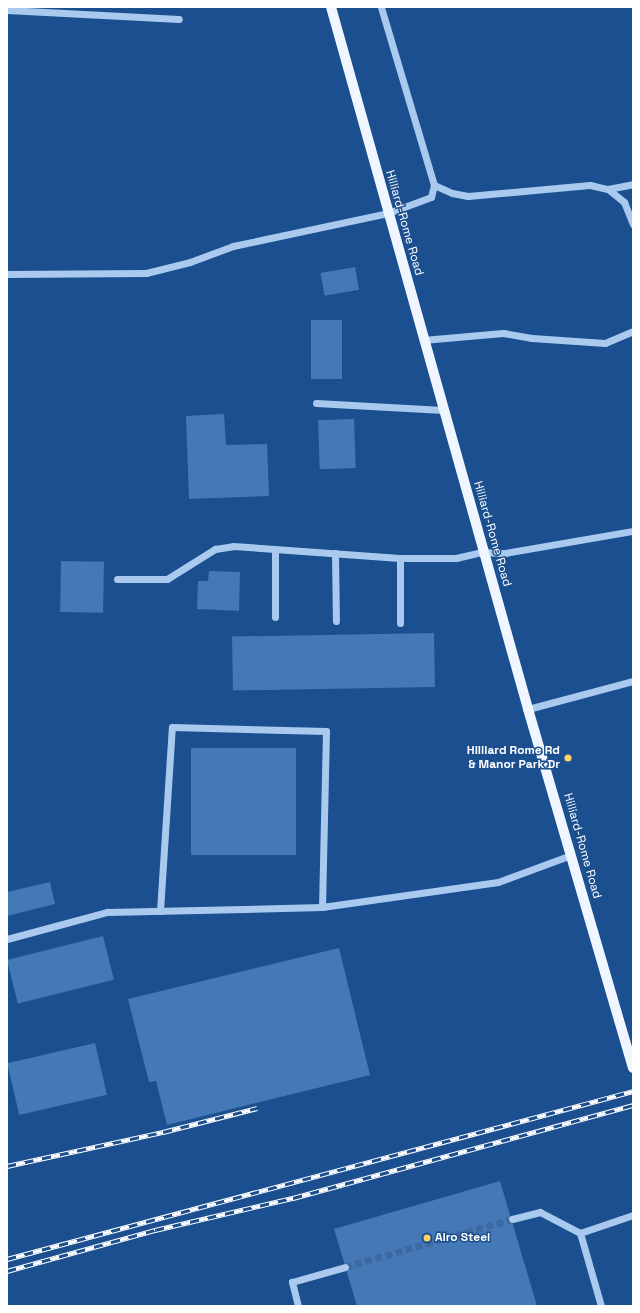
<!DOCTYPE html>
<style>
body{margin:0}
#map{position:relative;width:640px;height:1313px;overflow:hidden;background:#1b4f8f;font-family:"Space Grotesk",sans-serif}
div>[style]{position:absolute}
.building>*{inset:0;background:#4478b7;transform-origin:0 0}
.minor-tunnel>*{height:7px;margin-top:-3.5px;transform-origin:0;background:repeating-linear-gradient(90deg,#3d69a0 0 7px,transparent 0 10.5px)}
.minor>*{height:7px;margin:-3.5px;padding:0 3.5px;transform-origin:3.5px;border-radius:3.5px;background:#a9c9ee}
.major>*{height:10px;margin:-5px;padding:0 5px;transform-origin:5px;border-radius:5px;background:#f0f6ff}
.rail>*{height:4.5px;margin-top:-2.25px;transform-origin:0;background:repeating-linear-gradient(90deg,#1b4f8f 0 9px,#fff 0 18px);box-sizing:border-box;border-block:1px solid #fff}
.dots>*{width:11px;height:11px;translate:-50% -50%;box-sizing:border-box;border:2px solid #1b4f8f;border-radius:50%}
span{translate:-50% -50%;white-space:nowrap;text-align:center;line-height:1.15;-webkit-text-stroke:3px #1b4f8f;paint-order:stroke}
.street-label{font-size:12px;color:#fff}
.poi-label{font-size:12px;color:#fff;font-weight:700}
.right{translate:-100% -50%;text-align:right}
.left{translate:0 -50%;text-align:left}
.frame{position:absolute;inset:0;border:8px solid #fff;pointer-events:none}
</style>
<div id="map">
<div class="building">
<div style="left:355px;top:267px;width:23px;height:35px;rotate:80deg"></div>
<div style="left:311px;top:320px;width:31px;height:59px"></div>
<div style="clip-path:polygon(224px 414px,226px 445px,267px 444px,269px 496px,189px 499px,186px 416px)"></div>
<div style="left:354px;top:419px;width:49px;height:36px;rotate:88deg"></div>
<div style="left:61px;top:561px;width:43px;height:51px;rotate:1deg"></div>
<div style="clip-path:polygon(209px 571px,240px 572px,239px 611px,197px 609px,198px 581px,208px 581px)"></div>
<div style="left:434px;top:633px;width:54px;height:202px;rotate:89deg"></div>
<div style="left:191px;top:748px;width:105px;height:107px"></div>
<div style="clip-path:polygon(50px 882px,55px 904px,7px 916px,7px 892px)"></div>
<div style="left:103px;top:936px;width:45px;height:99px;rotate:76deg"></div>
<div style="clip-path:polygon(339px 948px,370px 1075px,167px 1125px,156px 1081px,149px 1082px,128px 999px)"></div>
<div style="left:95px;top:1043px;width:53px;height:90px;rotate:77deg"></div>
<div style="clip-path:polygon(500px 1181px,537px 1306px,357px 1306px,334px 1229px)"></div>
</div>
<div class="minor-tunnel">
<div style="left:345px;top:1267px;width:174px;rotate:-16deg"></div>
</div>
<div class="minor">
<div style="left:7px;top:10px;width:172px;rotate:3deg"></div>
<div style="left:434px;top:185px;width:20px;rotate:24deg"></div>
<div style="left:452px;top:193px;width:16px;rotate:11deg"></div>
<div style="left:468px;top:196px;width:122px;rotate:-5.2deg"></div>
<div style="left:590px;top:185px;width:18px;rotate:13deg"></div>
<div style="left:608px;top:189px;width:21px;rotate:39deg"></div>
<div style="left:624px;top:202px;width:24px;rotate:68deg"></div>
<div style="left:608px;top:189px;width:25px;rotate:-11deg"></div>
<div style="left:7px;top:274px;width:139px;rotate:-0.4deg"></div>
<div style="left:146px;top:273px;width:45px;rotate:-14deg"></div>
<div style="left:190px;top:262px;width:46px;rotate:-20.4deg"></div>
<div style="left:233px;top:246px;width:158px;rotate:-12deg"></div>
<div style="left:388px;top:213px;width:46px;rotate:-20.4deg"></div>
<div style="left:431px;top:197px;width:12px;rotate:-76deg"></div>
<div style="left:434px;top:185px;width:186px;rotate:-106.6deg"></div>
<div style="left:423px;top:340px;width:80px;rotate:-5deg"></div>
<div style="left:503px;top:333px;width:29px;rotate:10deg"></div>
<div style="left:532px;top:338px;width:73px;rotate:3.9deg"></div>
<div style="left:605px;top:343px;width:30px;rotate:-23deg"></div>
<div style="left:316px;top:403px;width:127px;rotate:3.2deg"></div>
<div style="left:335px;top:553px;width:68px;rotate:89.2deg"></div>
<div style="left:400px;top:558px;width:65px;rotate:90deg"></div>
<div style="left:117px;top:579px;width:50px"></div>
<div style="left:167px;top:579px;width:57px;rotate:-32deg"></div>
<div style="left:215px;top:549px;width:18px;rotate:-9deg"></div>
<div style="left:233px;top:546px;width:167px;rotate:4.1deg"></div>
<div style="left:400px;top:558px;width:56px"></div>
<div style="left:456px;top:558px;width:28px;rotate:-13deg"></div>
<div style="left:483px;top:552px;width:22px;rotate:3deg"></div>
<div style="left:505px;top:553px;width:130px;rotate:-9.8deg"></div>
<div style="left:275px;top:617px;width:68px;rotate:-90deg"></div>
<div style="left:528px;top:709px;width:109px;rotate:-14.9deg"></div>
<div style="left:160px;top:911px;width:184px;rotate:-86.3deg"></div>
<div style="left:172px;top:727px;width:154px;rotate:1.5deg"></div>
<div style="left:326px;top:731px;width:176px;rotate:91.3deg"></div>
<div style="left:7px;top:939px;width:104px;rotate:-15.1deg"></div>
<div style="left:107px;top:912px;width:215px;rotate:-1.3deg"></div>
<div style="left:322px;top:907px;width:178px;rotate:-8.1deg"></div>
<div style="left:498px;top:882px;width:78px;rotate:-20.3deg"></div>
<div style="left:512px;top:1219px;width:29px;rotate:-14deg"></div>
<div style="left:540px;top:1212px;width:45px;rotate:27.7deg"></div>
<div style="left:298px;top:1306px;width:25px;rotate:-104deg"></div>
<div style="left:292px;top:1282px;width:55px;rotate:-15.8deg"></div>
<div style="left:601px;top:1306px;width:76px;rotate:-106deg"></div>
<div style="left:580px;top:1233px;width:56px;rotate:-18.8deg"></div>
</div>
<div class="major">
<div style="left:331px;top:7px;width:729px;rotate:74.32deg"></div>
<div style="left:528px;top:709px;width:374px;rotate:73.7deg"></div>
</div>
<div class="rail">
<div style="left:7px;top:1166px;width:160px;rotate:-12.3deg"></div>
<div style="left:163px;top:1132px;width:97px;rotate:-14.3deg"></div>
<div style="left:7px;top:1259px;width:648px;rotate:-15.02deg"></div>
<div style="left:7px;top:1271px;width:154px;rotate:-15.5deg"></div>
<div style="left:155px;top:1230px;width:142px;rotate:-13.1deg"></div>
<div style="left:293px;top:1198px;width:352px;rotate:-15.3deg"></div>
</div>
<div class="dots">
<div style="left:568px;top:758px;background:#ffd166"></div>
<div style="left:427px;top:1238px;background:#ffd166"></div>
</div>
<div class="street-label">
<span style="left:404px;top:223px;rotate:74deg">Hilliard-Rome Road</span>
<span style="left:492px;top:534px;rotate:74deg">Hilliard-Rome Road</span>
<span style="left:582px;top:846px;rotate:74deg">Hilliard-Rome Road</span>
</div>
<div class="poi-label">
<span class="right" style="left:560px;top:758px">Hilliard Rome Rd<br>&amp; Manor Park Dr</span>
<span class="left" style="left:435px;top:1238px">Alro Steel</span>
</div>
<div class="frame"></div>
</div>
